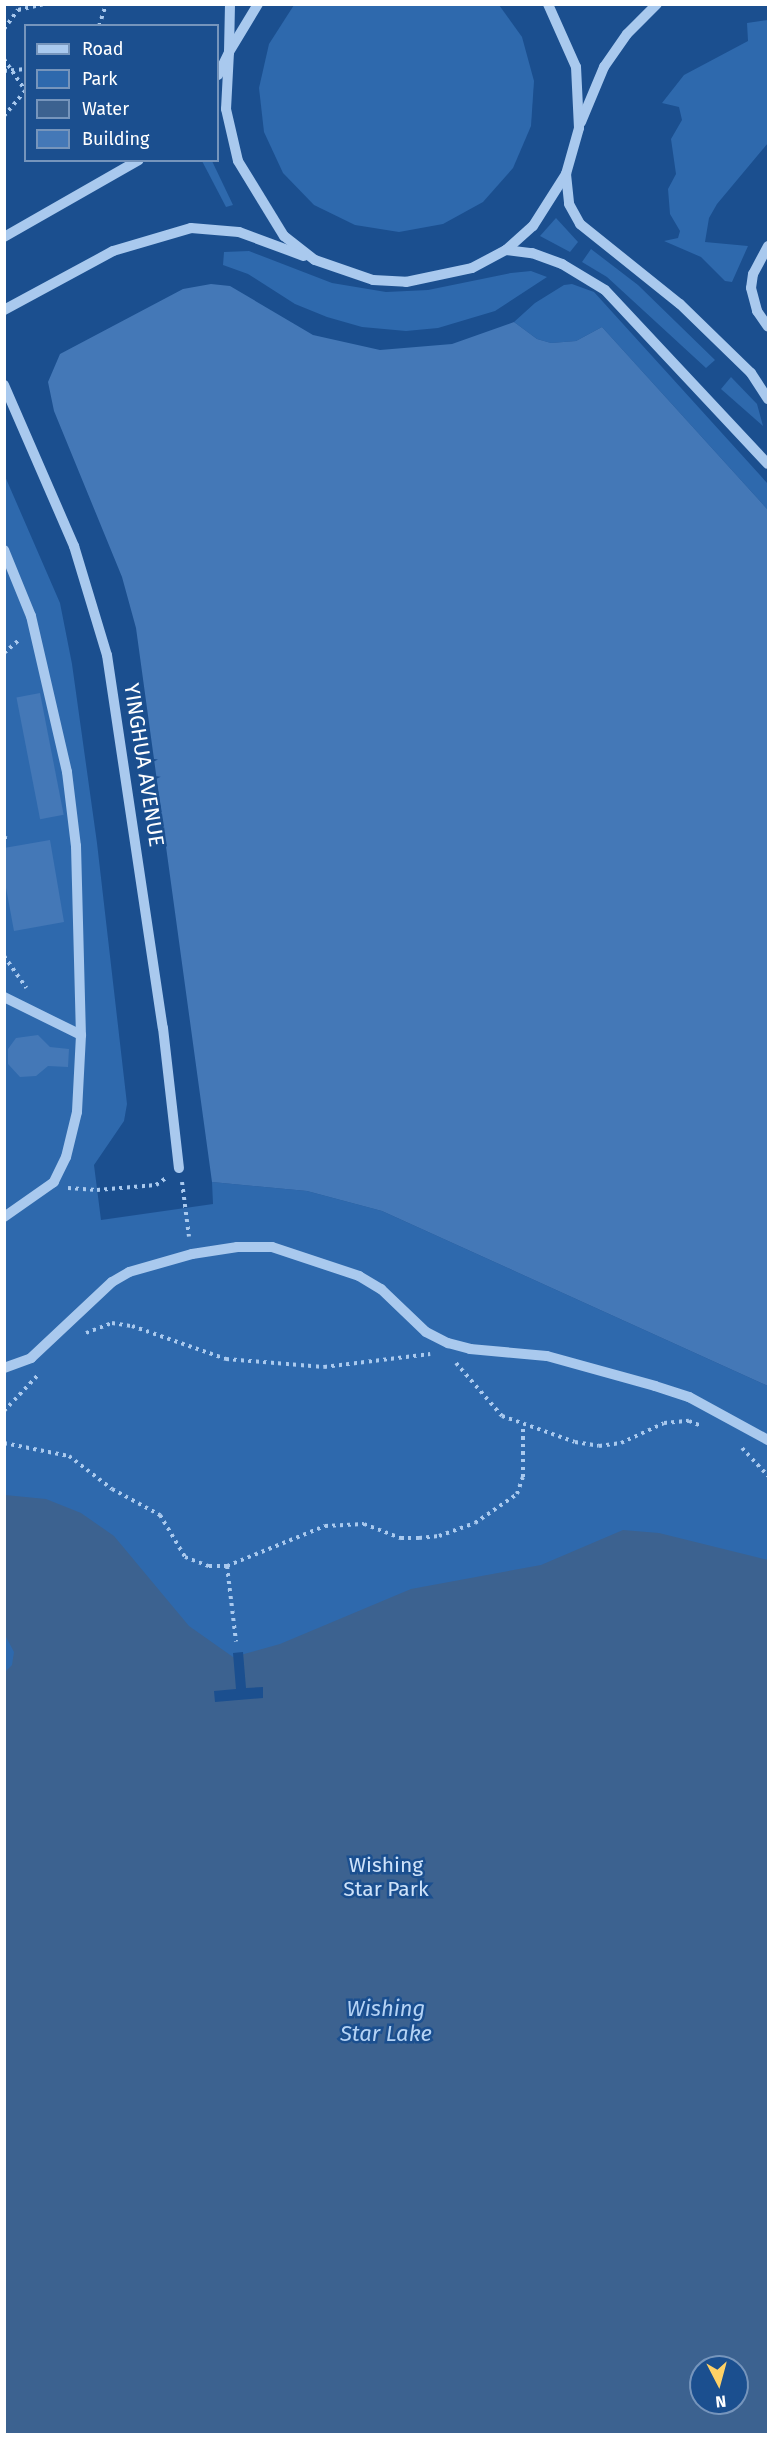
<!DOCTYPE html>
<style>
body{margin:0}
#map{position:relative;width:773px;height:2439px;overflow:hidden;background:#1b4f8f;font-family:"Fira Sans",sans-serif}
div>[style]{position:absolute}
.green>*{inset:0;background:#2e69ad}
.water>*{inset:0;background:#3c6290}
.pier>*{inset:0;background:#1b4f8f}
.building>*{inset:0;background:#4478b7;transform-origin:0 0}
.path>*{height:4px;margin-top:-2px;transform-origin:0;background:repeating-linear-gradient(90deg,#a9c9ee 0 3px,transparent 0 7.5px)}
.minor>*{height:10px;margin:-5px;padding:0 5px;transform-origin:5px;border-radius:5px;background:#a9c9ee}
span{translate:-50% -50%;white-space:nowrap;text-align:center;line-height:1.15;-webkit-text-stroke:5px #1b4f8f;paint-order:stroke}
.street-label{font-size:21px;color:#fff}
.park-label{font-size:21px;color:#cfe3fa}
.water-label{font-size:22px;color:#b5d3f5;font-style:italic}
.frame{position:absolute;inset:0;border:6px solid #fff;pointer-events:none}
.legend{position:absolute;left:24px;top:24px;width:195px;height:138px;box-sizing:border-box;background:#1b4f8f;border:2px solid #7695bc;margin:0;padding:8px 10px;list-style:none;font-size:18px;color:#fff}
.legend li{display:flex;align-items:center;gap:12px;height:30px}
.legend b{width:30px;border:2px solid #7695bc}
.north{position:absolute;left:689px;top:2355px;width:60px;height:60px;box-sizing:border-box;background:#1b4f8f;border:2px solid #7695bc;border-radius:50%;rotate:174deg;font-size:16px;font-weight:700;line-height:24px;text-align:center;color:#fff}
.north::after{content:'';display:block;margin:auto;width:21px;height:27px;background:#ffd166;clip-path:polygon(50% 0,100% 100%,50% 72%,0 100%)}
</style>
<div id="map">
<div class="green">
<div style="clip-path:polygon(294px 5px,499px 5px,522px 37px,534px 81px,531px 126px,513px 168px,483px 202px,443px 224px,399px 232px,355px 225px,314px 205px,283px 173px,264px 132px,259px 88px,269px 44px)"></div>
<div style="clip-path:polygon(768px 20px,768px 143px,717px 204px,709px 218px,705px 242px,748px 246px,732px 282px,725px 281px,701px 257px,664px 241px,678px 238px,680px 231px,670px 214px,668px 189px,676px 174px,671px 139px,682px 120px,679px 107px,662px 103px,684px 75px,748px 41px,747px 23px)"></div>
<div style="clip-path:polygon(202px 161px,212px 161px,233px 205px,226px 207px)"></div>
<div style="clip-path:polygon(556px 218px,578px 242px,570px 252px,540px 236px)"></div>
<div style="clip-path:polygon(591px 249px,638px 285px,715px 360px,706px 368px,607px 277px,582px 262px)"></div>
<div style="clip-path:polygon(249px 251px,332px 283px,386px 292px,428px 290px,511px 273px,531px 271px,547px 277px,495px 311px,438px 328px,406px 331px,362px 327px,327px 317px,295px 304px,248px 274px,223px 265px,224px 252px)"></div>
<div style="clip-path:polygon(572px 284px,594px 292px,768px 484px,768px 510px,602px 327px,576px 341px,551px 343px,537px 339px,514px 322px,535px 303px,564px 285px)"></div>
<div style="clip-path:polygon(731px 377px,757px 404px,763px 426px,721px 389px)"></div>
<div style="clip-path:polygon(evenodd,4px 474px,60px 603px,72px 664px,97px 843px,127px 1104px,124px 1121px,94px 1165px,101px 1220px,213px 1204px,212px 1182px,307px 1191px,382px 1211px,768px 1386px,768px 2434px,5px 2434px,4px 474px,701px 2367px,737px 2367px,737px 2403px,701px 2403px,701px 2367px)"></div>
</div>
<div class="water">
<div style="clip-path:polygon(evenodd,5px 1495px,46px 1499px,81px 1513px,114px 1536px,189px 1626px,233px 1657px,280px 1644px,411px 1589px,541px 1565px,623px 1530px,659px 1533px,768px 1560px,768px 2434px,5px 2434px,4px 1673px,12px 1665px,14px 1652px,5px 1635px,5px 1495px,701px 2367px,737px 2367px,737px 2403px,701px 2403px,701px 2367px)"></div>
</div>
<div class="pier">
<div style="clip-path:polygon(243px 1652px,246px 1688px,263px 1687px,263px 1698px,215px 1702px,214px 1691px,236px 1689px,233px 1653px)"></div>
</div>
<div class="building">
<div style="clip-path:polygon(211px 284px,230px 286px,313px 335px,380px 350px,452px 344px,514px 322px,537px 339px,551px 343px,576px 341px,602px 327px,768px 510px,768px 1386px,382px 1211px,307px 1191px,212px 1182px,136px 628px,122px 577px,54px 411px,48px 382px,60px 354px,183px 289px)"></div>
<div style="left:40px;top:693px;width:124px;height:24px;rotate:79deg"></div>
<div style="clip-path:polygon(50px 840px,64px 922px,14px 931px,4px 877px,4px 848px)"></div>
<div style="clip-path:polygon(38px 1035px,50px 1047px,69px 1049px,68px 1067px,48px 1066px,36px 1076px,20px 1077px,8px 1064px,8px 1049px,16px 1038px)"></div>
</div>
<div class="path">
<div style="left:99px;top:26px;width:23px;rotate:-72deg"></div>
<div style="left:4px;top:29px;width:24px;rotate:-54deg"></div>
<div style="left:18px;top:10px;width:28px;rotate:-13deg"></div>
<div style="left:4px;top:59px;width:40px;rotate:56deg"></div>
<div style="left:4px;top:71px;width:22px;rotate:-5deg"></div>
<div style="left:4px;top:116px;width:33px;rotate:-50deg"></div>
<div style="left:4px;top:653px;width:21px;rotate:-41deg"></div>
<div style="left:4px;top:837px;width:4px;rotate:34deg"></div>
<div style="left:4px;top:956px;width:39px;rotate:55deg"></div>
<div style="left:182px;top:1182px;width:55px;rotate:82.7deg"></div>
<div style="left:68px;top:1188px;width:29px;rotate:4deg"></div>
<div style="left:97px;top:1190px;width:59px;rotate:-4.8deg"></div>
<div style="left:156px;top:1185px;width:12px;rotate:-35deg"></div>
<div style="left:86px;top:1333px;width:28px;rotate:-21deg"></div>
<div style="left:112px;top:1323px;width:20px;rotate:9deg"></div>
<div style="left:132px;top:1326px;width:100px;rotate:19.3deg"></div>
<div style="left:226px;top:1359px;width:98px;rotate:4.7deg"></div>
<div style="left:324px;top:1367px;width:107px;rotate:-7deg"></div>
<div style="left:456px;top:1363px;width:70px;rotate:49deg"></div>
<div style="left:502px;top:1416px;width:77px;rotate:19.6deg"></div>
<div style="left:575px;top:1442px;width:24px;rotate:9deg"></div>
<div style="left:599px;top:1446px;width:22px;rotate:-8deg"></div>
<div style="left:621px;top:1443px;width:47px;rotate:-24.9deg"></div>
<div style="left:664px;top:1423px;width:25px;rotate:-5deg"></div>
<div style="left:689px;top:1421px;width:11px;rotate:22deg"></div>
<div style="left:4px;top:1411px;width:50px;rotate:-46.6deg"></div>
<div style="left:4px;top:1443px;width:66px;rotate:11.3deg"></div>
<div style="left:69px;top:1456px;width:54px;rotate:37.5deg"></div>
<div style="left:112px;top:1489px;width:55px;rotate:28.4deg"></div>
<div style="left:160px;top:1515px;width:49px;rotate:59.2deg"></div>
<div style="left:185px;top:1557px;width:26px;rotate:21deg"></div>
<div style="left:209px;top:1566px;width:18px"></div>
<div style="left:227px;top:1566px;width:106px;rotate:-22.2deg"></div>
<div style="left:325px;top:1526px;width:39px;rotate:-3deg"></div>
<div style="left:364px;top:1524px;width:40px;rotate:21deg"></div>
<div style="left:401px;top:1538px;width:18px"></div>
<div style="left:419px;top:1538px;width:20px;rotate:-6deg"></div>
<div style="left:439px;top:1536px;width:38px;rotate:-20deg"></div>
<div style="left:475px;top:1523px;width:51px;rotate:-34.6deg"></div>
<div style="left:517px;top:1494px;width:18px;rotate:-71deg"></div>
<div style="left:523px;top:1477px;width:51px;rotate:-90deg"></div>
<div style="left:742px;top:1448px;width:38px;rotate:47deg"></div>
<div style="left:227px;top:1566px;width:76px;rotate:83.2deg"></div>
</div>
<div class="minor">
<div style="left:258px;top:4px;width:56px;rotate:121.1deg"></div>
<div style="left:229px;top:52px;width:57px;rotate:93deg"></div>
<div style="left:226px;top:109px;width:53px;rotate:77deg"></div>
<div style="left:238px;top:161px;width:88px;rotate:58.5deg"></div>
<div style="left:284px;top:236px;width:39px;rotate:38deg"></div>
<div style="left:315px;top:260px;width:61px;rotate:19deg"></div>
<div style="left:373px;top:280px;width:33px;rotate:3deg"></div>
<div style="left:406px;top:282px;width:67px;rotate:-12deg"></div>
<div style="left:472px;top:268px;width:38px;rotate:-28deg"></div>
<div style="left:506px;top:250px;width:36px;rotate:-42deg"></div>
<div style="left:533px;top:226px;width:62px;rotate:-57.6deg"></div>
<div style="left:566px;top:174px;width:48px;rotate:-74.2deg"></div>
<div style="left:579px;top:128px;width:61px;rotate:-92.8deg"></div>
<div style="left:576px;top:67px;width:69px;rotate:-114deg"></div>
<div style="left:218px;top:75px;width:25px;rotate:-64deg"></div>
<div style="left:229px;top:52px;width:48px;rotate:-88.8deg"></div>
<div style="left:581px;top:122px;width:60px;rotate:-67.3deg"></div>
<div style="left:604px;top:67px;width:40px;rotate:-55.1deg"></div>
<div style="left:627px;top:34px;width:42px;rotate:-45deg"></div>
<div style="left:566px;top:174px;width:30px;rotate:84deg"></div>
<div style="left:569px;top:204px;width:23px;rotate:61deg"></div>
<div style="left:580px;top:224px;width:128px;rotate:38.7deg"></div>
<div style="left:680px;top:304px;width:99px;rotate:44.2deg"></div>
<div style="left:751px;top:373px;width:31px;rotate:57deg"></div>
<div style="left:4px;top:237px;width:155px;rotate:-29.7deg"></div>
<div style="left:768px;top:246px;width:32px;rotate:118deg"></div>
<div style="left:753px;top:274px;width:14px;rotate:98deg"></div>
<div style="left:751px;top:288px;width:24px;rotate:75deg"></div>
<div style="left:757px;top:311px;width:19px;rotate:55deg"></div>
<div style="left:506px;top:250px;width:26px;rotate:7deg"></div>
<div style="left:532px;top:253px;width:32px;rotate:20deg"></div>
<div style="left:562px;top:264px;width:50px;rotate:31.2deg"></div>
<div style="left:605px;top:290px;width:238px;rotate:46.9deg"></div>
<div style="left:4px;top:310px;width:124px;rotate:-28.4deg"></div>
<div style="left:113px;top:251px;width:81px;rotate:-16.4deg"></div>
<div style="left:191px;top:228px;width:48px;rotate:4.8deg"></div>
<div style="left:239px;top:232px;width:69px;rotate:20.3deg"></div>
<div style="left:4px;top:385px;width:176px;rotate:66.5deg"></div>
<div style="left:74px;top:546px;width:114px;rotate:73.2deg"></div>
<div style="left:107px;top:655px;width:377px;rotate:81.5deg"></div>
<div style="left:163px;top:1028px;width:141px;rotate:83.5deg"></div>
<div style="left:4px;top:550px;width:71px;rotate:67.8deg"></div>
<div style="left:31px;top:616px;width:160px;rotate:77deg"></div>
<div style="left:67px;top:772px;width:75px;rotate:83.1deg"></div>
<div style="left:76px;top:846px;width:189px;rotate:88.5deg"></div>
<div style="left:81px;top:1035px;width:77px;rotate:93deg"></div>
<div style="left:77px;top:1112px;width:46px;rotate:103.7deg"></div>
<div style="left:66px;top:1157px;width:28px;rotate:116deg"></div>
<div style="left:54px;top:1182px;width:61px;rotate:145deg"></div>
<div style="left:4px;top:997px;width:86px;rotate:26.3deg"></div>
<div style="left:4px;top:1368px;width:29px;rotate:-20deg"></div>
<div style="left:31px;top:1358px;width:111px;rotate:-43.2deg"></div>
<div style="left:112px;top:1282px;width:20px;rotate:-30deg"></div>
<div style="left:129px;top:1272px;width:66px;rotate:-15.9deg"></div>
<div style="left:192px;top:1254px;width:46px;rotate:-8.8deg"></div>
<div style="left:237px;top:1247px;width:35px"></div>
<div style="left:272px;top:1247px;width:92px;rotate:18.4deg"></div>
<div style="left:359px;top:1276px;width:26px;rotate:31deg"></div>
<div style="left:381px;top:1289px;width:62px;rotate:43.7deg"></div>
<div style="left:426px;top:1332px;width:25px;rotate:27deg"></div>
<div style="left:448px;top:1343px;width:23px;rotate:15deg"></div>
<div style="left:470px;top:1349px;width:77px;rotate:5.2deg"></div>
<div style="left:547px;top:1356px;width:112px;rotate:15.5deg"></div>
<div style="left:655px;top:1386px;width:36px;rotate:18deg"></div>
<div style="left:689px;top:1397px;width:90px;rotate:28.6deg"></div>
</div>
<div class="street-label">
<span style="left:144px;top:765px;rotate:81deg">YINGHUA AVENUE</span>
</div>
<div class="park-label">
<span style="left:386px;top:1877px">Wishing<br>Star Park</span>
</div>
<div class="water-label">
<span style="left:386px;top:2021px">Wishing<br>Star Lake</span>
</div>
<div class="frame"></div>
<ul class="legend">
<li><b style="height:8px;background:#a9c9ee"></b>Road</li>
<li><b style="height:16px;background:#2e69ad"></b>Park</li>
<li><b style="height:16px;background:#3c6290"></b>Water</li>
<li><b style="height:16px;background:#4478b7"></b>Building</li>
</ul>
<div class="north">N</div>
</div>
